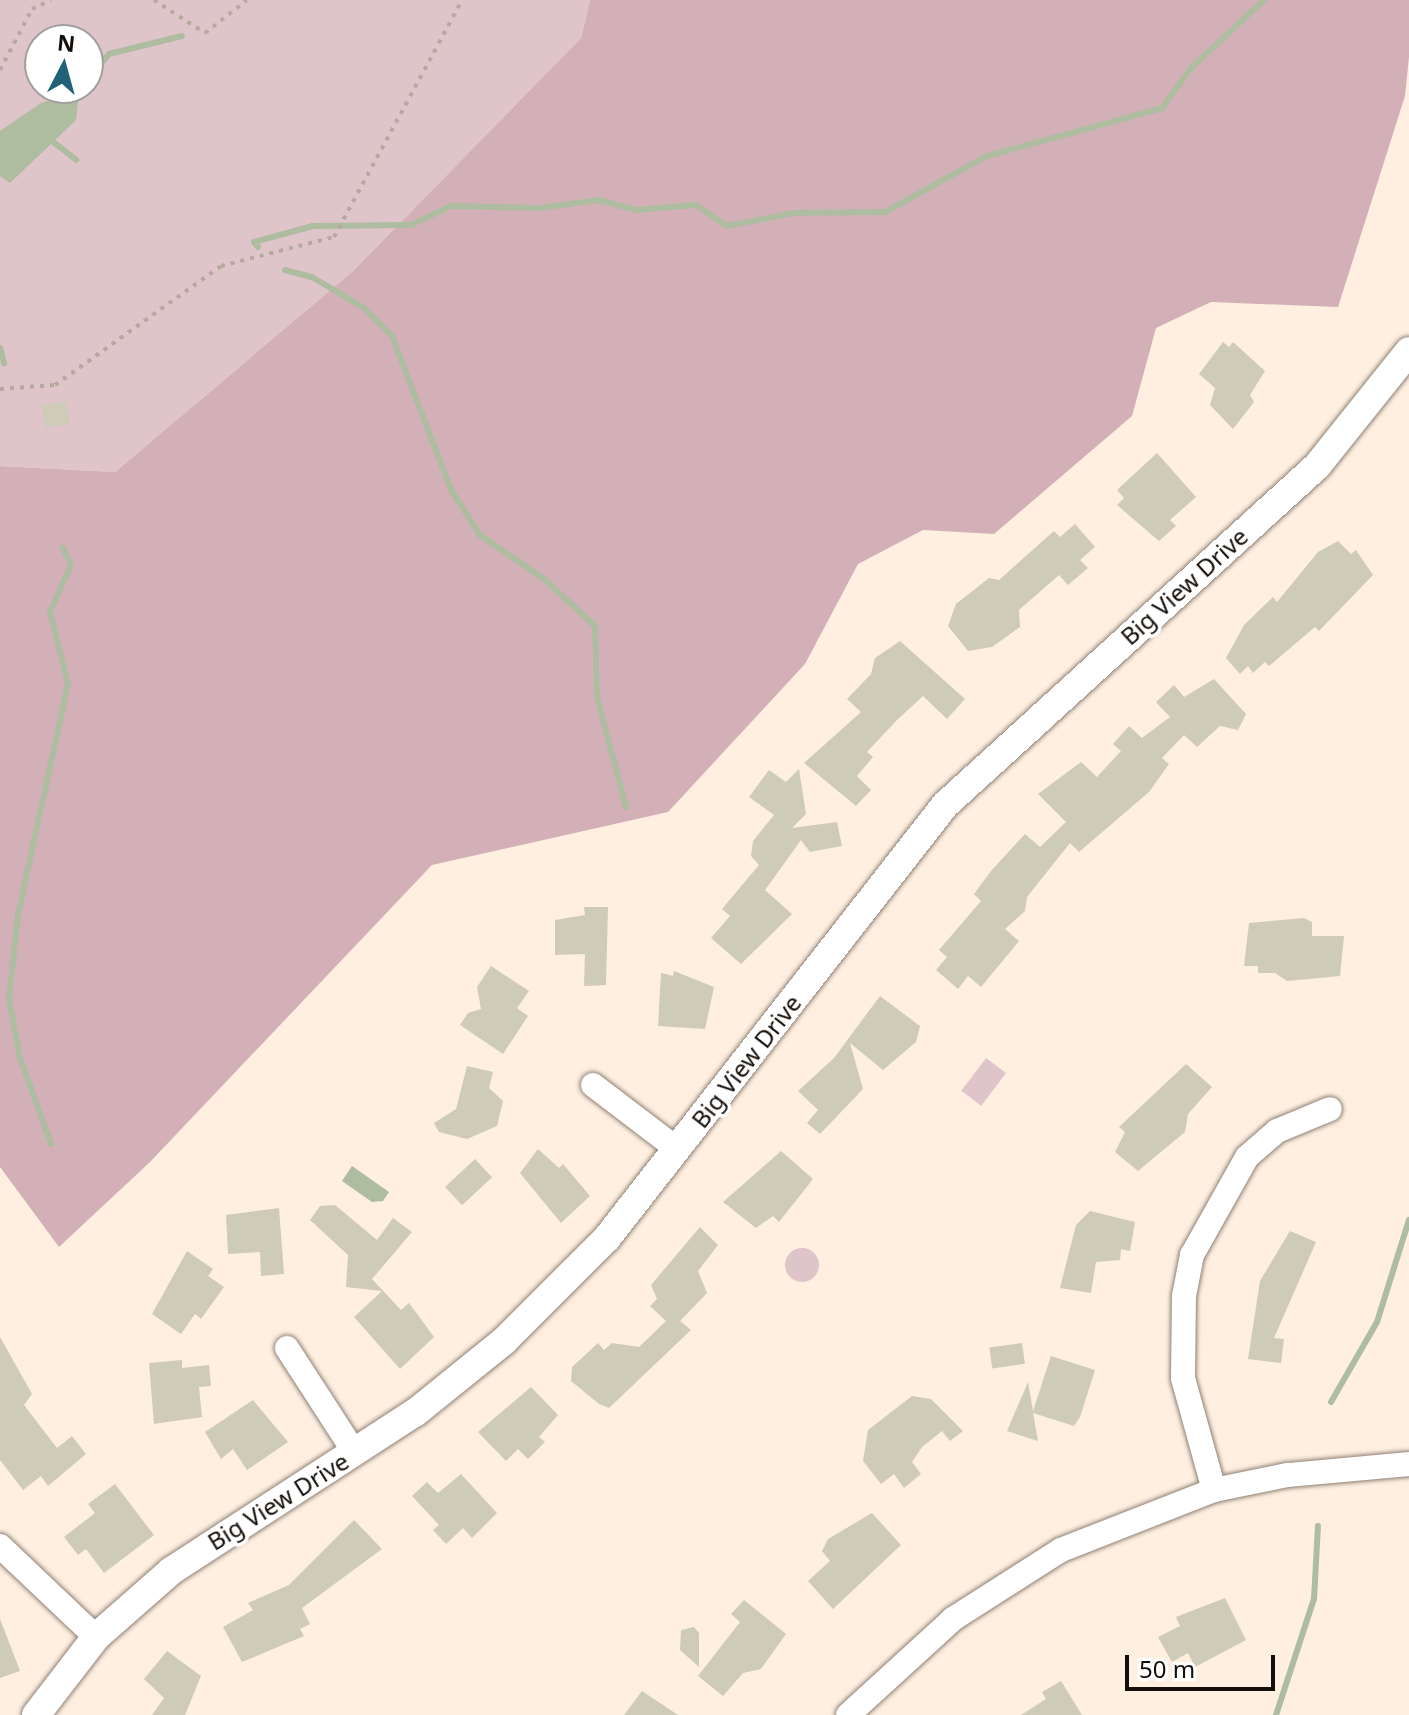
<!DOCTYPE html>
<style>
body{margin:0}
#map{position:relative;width:1409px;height:1715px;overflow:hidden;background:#feefe1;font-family:"Noto Sans",sans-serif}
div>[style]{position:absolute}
.green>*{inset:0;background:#dfc4ca;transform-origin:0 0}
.round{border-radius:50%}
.forest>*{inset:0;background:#d3b0b8}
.water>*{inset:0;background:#aebca0}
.stream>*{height:6px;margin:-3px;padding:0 3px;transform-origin:3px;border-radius:3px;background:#aebca0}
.building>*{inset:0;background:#cfcbb9;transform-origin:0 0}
.path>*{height:4px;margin-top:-2px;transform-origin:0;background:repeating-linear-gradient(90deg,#b6aa9f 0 4px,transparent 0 10px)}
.roads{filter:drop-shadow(0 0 2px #8f8175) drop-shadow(0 0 2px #8f8175)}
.minor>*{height:24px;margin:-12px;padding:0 12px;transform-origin:12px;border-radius:12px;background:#fff}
.tertiary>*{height:28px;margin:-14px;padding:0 14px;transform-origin:14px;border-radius:14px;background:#fff}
span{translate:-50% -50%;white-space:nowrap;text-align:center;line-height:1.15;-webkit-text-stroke:7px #fff;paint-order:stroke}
.street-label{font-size:24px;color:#130e09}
.north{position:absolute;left:24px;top:24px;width:80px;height:80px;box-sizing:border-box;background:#fff;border:2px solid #a19f9d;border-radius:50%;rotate:6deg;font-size:22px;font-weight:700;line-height:32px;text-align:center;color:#130e09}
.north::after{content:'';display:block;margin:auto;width:28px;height:36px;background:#226277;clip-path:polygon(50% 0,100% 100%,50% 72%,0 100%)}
.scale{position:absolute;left:1125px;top:1655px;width:150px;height:36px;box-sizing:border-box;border:4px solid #130e09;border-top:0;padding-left:10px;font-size:24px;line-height:28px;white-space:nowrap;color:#130e09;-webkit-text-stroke:6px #fff;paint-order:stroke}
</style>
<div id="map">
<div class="green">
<div style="clip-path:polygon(evenodd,0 0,590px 0,581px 38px,353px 271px,115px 472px,0 466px,0 0,40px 40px,88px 40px,88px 88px,40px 88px,40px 40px)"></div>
<div style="left:986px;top:1058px;width:25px;height:41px;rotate:37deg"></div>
<div class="round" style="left:785px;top:1248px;width:34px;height:34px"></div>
</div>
<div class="forest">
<div style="clip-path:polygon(590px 0,1409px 0,1409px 57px,1405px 96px,1338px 307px,1211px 302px,1156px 328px,1132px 416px,994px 534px,923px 530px,858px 564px,805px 664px,668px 812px,432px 865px,150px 1162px,59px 1247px,0 1167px,0 466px,115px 472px,353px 271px,581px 38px)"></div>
</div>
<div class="water">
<div style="clip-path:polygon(79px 90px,76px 120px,10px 183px,0 176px,0 131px,41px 103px)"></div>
<div style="clip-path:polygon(352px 1166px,389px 1192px,383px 1201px,372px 1202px,342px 1181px)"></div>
</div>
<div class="stream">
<div style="left:88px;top:79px;width:33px;rotate:-50deg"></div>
<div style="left:109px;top:54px;width:75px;rotate:-13.9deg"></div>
<div style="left:47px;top:137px;width:37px;rotate:38deg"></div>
<div style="left:258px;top:247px;width:6px;rotate:-129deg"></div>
<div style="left:254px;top:242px;width:61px;rotate:-15.2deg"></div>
<div style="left:313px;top:226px;width:98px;rotate:-0.6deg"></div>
<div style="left:411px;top:225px;width:44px;rotate:-25.4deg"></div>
<div style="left:451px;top:206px;width:88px;rotate:1.3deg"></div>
<div style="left:539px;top:208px;width:61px;rotate:-7.6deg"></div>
<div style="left:599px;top:200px;width:38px;rotate:15deg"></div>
<div style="left:636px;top:210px;width:60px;rotate:-4.8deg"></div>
<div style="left:696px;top:205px;width:37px;rotate:34deg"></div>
<div style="left:727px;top:226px;width:67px;rotate:-11.1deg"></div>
<div style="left:793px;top:213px;width:92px;rotate:-0.6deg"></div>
<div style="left:885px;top:212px;width:116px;rotate:-28.8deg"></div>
<div style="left:987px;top:156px;width:181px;rotate:-15.3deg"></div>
<div style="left:1162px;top:108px;width:49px;rotate:-54.1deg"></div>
<div style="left:1191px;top:68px;width:100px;rotate:-43deg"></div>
<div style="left:285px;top:270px;width:28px;rotate:15deg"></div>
<div style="left:312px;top:277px;width:61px;rotate:30.8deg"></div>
<div style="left:364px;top:308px;width:40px;rotate:45deg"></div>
<div style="left:392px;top:336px;width:165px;rotate:69deg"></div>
<div style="left:451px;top:490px;width:54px;rotate:57.2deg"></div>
<div style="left:480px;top:535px;width:78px;rotate:34.5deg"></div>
<div style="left:544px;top:579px;width:69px;rotate:42.7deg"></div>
<div style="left:595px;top:626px;width:71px;rotate:88.4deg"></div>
<div style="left:597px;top:697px;width:114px;rotate:75.2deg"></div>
<div style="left:0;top:348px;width:16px;rotate:75deg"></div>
<div style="left:51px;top:1144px;width:91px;rotate:-109.8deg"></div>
<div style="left:20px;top:1058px;width:60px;rotate:-100.6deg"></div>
<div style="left:9px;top:999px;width:84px;rotate:-83.9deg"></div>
<div style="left:18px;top:915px;width:236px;rotate:-77.8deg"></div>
<div style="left:68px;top:684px;width:74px;rotate:-104deg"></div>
<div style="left:50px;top:612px;width:51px;rotate:-65.9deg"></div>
<div style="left:71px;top:565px;width:19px;rotate:-115deg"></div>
<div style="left:1331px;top:1402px;width:92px;rotate:-60.1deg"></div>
<div style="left:1377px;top:1322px;width:107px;rotate:-72.6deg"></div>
<div style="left:1276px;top:1715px;width:122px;rotate:-71.9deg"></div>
<div style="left:1314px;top:1599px;width:73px;rotate:-86.9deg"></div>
</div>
<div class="building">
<div style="clip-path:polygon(1223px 342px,1229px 347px,1233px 342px,1265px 371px,1250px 395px,1254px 402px,1233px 429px,1210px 405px,1215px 388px,1199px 374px)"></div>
<div style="left:66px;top:401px;width:23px;height:25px;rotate:80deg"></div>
<div style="clip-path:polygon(1157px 453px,1196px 497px,1170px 520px,1176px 526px,1159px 541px,1117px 505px,1124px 498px,1117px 490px)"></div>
<div style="clip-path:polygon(1075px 524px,1095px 547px,1080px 560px,1088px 568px,1068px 585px,1059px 575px,1019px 610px,1020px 627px,992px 647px,968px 651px,948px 626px,956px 604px,989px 578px,999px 580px,1054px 531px,1060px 537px)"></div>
<div style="clip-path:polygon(1338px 541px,1351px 554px,1356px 550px,1373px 575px,1319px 631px,1315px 627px,1269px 666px,1265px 662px,1253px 673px,1248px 666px,1240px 674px,1226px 658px,1244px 625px,1273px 597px,1277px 602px,1318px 552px)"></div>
<div style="clip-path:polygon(900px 641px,965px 699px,947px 719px,923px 696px,896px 721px,867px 752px,873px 757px,857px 776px,871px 790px,856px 806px,804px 763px,861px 712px,847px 699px,871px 674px,875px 658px)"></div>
<div style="clip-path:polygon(1214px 679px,1246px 714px,1238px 730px,1220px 726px,1197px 747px,1184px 735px,1162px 758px,1169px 764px,1149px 792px,1079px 852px,1070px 843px,1027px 897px,1025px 911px,1005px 929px,1019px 941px,981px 987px,968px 976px,958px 989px,936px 970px,947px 957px,939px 950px,981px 901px,974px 894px,991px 871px,1025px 834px,1040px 847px,1066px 822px,1038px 794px,1081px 762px,1097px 777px,1121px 751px,1113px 744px,1129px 726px,1142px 738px,1170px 717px,1156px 702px,1174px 685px,1184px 697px)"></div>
<div style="clip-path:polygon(799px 769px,806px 814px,792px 828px,837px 822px,842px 846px,810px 852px,801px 840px,765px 890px,792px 914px,741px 964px,711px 938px,730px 916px,722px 909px,759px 865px,751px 856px,753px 841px,774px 815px,749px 797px,769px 770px,786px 782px)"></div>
<div style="clip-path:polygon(584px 907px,608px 907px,606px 985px,584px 986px,585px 954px,555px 955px,555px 920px,585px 915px)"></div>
<div style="clip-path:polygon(1304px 918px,1312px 922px,1312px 936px,1344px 936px,1340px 976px,1287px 981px,1275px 973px,1258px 973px,1258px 966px,1244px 966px,1249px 923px)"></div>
<div style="clip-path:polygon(491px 966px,529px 991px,517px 1008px,528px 1016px,503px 1054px,460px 1025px,468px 1013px,481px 1009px,477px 987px)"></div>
<div style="clip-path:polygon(674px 971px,714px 987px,705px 1029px,658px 1026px,661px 973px,673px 976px)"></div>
<div style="clip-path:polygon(880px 996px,920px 1026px,916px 1042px,883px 1070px,850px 1043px,863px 1089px,820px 1134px,807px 1123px,818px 1110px,798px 1091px,834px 1058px)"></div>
<div style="clip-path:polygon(1186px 1064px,1212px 1087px,1188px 1114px,1185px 1132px,1138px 1171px,1115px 1152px,1125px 1132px,1119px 1127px)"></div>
<div style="clip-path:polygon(467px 1066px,493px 1072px,489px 1088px,503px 1101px,497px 1126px,467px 1139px,439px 1132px,434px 1123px,456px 1109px)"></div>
<div style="clip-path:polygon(538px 1149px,559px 1168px,563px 1164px,590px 1196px,561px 1223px,520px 1173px)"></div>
<div style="clip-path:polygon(781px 1151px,813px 1179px,779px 1222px,773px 1216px,756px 1228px,723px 1202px)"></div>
<div style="left:475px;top:1159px;width:25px;height:41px;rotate:47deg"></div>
<div style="clip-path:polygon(335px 1205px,377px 1240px,393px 1218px,412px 1232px,372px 1279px,401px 1310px,409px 1303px,434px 1337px,400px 1369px,354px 1317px,382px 1291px,346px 1287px,348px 1255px,310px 1220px,320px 1206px)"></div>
<div style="clip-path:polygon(279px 1208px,284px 1274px,261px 1276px,260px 1252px,228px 1254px,226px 1215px)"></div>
<div style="clip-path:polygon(1090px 1211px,1135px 1222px,1130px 1251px,1121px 1249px,1120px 1260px,1096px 1262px,1091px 1293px,1060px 1288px,1076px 1225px)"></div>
<div style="clip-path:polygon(700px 1227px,718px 1245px,698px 1271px,707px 1293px,680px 1321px,691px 1330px,609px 1408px,599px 1404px,571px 1381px,572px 1367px,598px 1343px,604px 1350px,612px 1343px,639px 1347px,666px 1321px,650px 1306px,657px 1299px,651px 1285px)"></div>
<div style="clip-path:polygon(1290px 1231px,1316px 1242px,1274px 1338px,1284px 1339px,1281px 1363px,1248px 1359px,1260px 1281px)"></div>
<div style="clip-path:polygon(187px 1251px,213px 1269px,208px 1276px,224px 1287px,201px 1319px,195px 1314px,181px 1334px,152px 1314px)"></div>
<div style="clip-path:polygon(0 1337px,32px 1394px,24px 1405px,57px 1448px,72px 1436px,86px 1454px,48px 1486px,41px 1476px,23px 1490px,0 1460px)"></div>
<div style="left:1022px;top:1343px;width:21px;height:33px;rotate:82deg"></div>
<div style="clip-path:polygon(1051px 1356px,1095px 1370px,1080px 1417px,1074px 1426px,1033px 1413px,1038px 1441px,1007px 1431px,1028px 1382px,1033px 1411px)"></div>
<div style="clip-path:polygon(182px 1360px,182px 1368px,209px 1365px,211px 1386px,199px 1387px,202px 1417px,154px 1424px,149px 1363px)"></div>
<div style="clip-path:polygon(531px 1387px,558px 1415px,539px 1437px,545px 1442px,528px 1459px,518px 1449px,506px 1461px,478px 1432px)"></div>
<div style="clip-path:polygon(912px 1396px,931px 1399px,963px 1431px,950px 1441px,942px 1431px,922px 1447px,912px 1462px,921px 1474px,904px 1488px,894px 1474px,881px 1484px,863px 1461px,868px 1430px)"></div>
<div style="clip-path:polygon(253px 1400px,288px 1442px,247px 1470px,233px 1449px,221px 1459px,205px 1432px)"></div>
<div style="clip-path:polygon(461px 1474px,497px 1513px,472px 1538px,463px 1528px,446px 1544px,433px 1530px,439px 1525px,412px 1496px,427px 1482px,438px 1493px)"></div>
<div style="clip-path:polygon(115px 1484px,154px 1535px,104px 1573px,86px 1549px,78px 1555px,64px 1537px,95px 1513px,88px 1504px)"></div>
<div style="clip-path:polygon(872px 1513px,901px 1545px,833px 1609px,808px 1581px,830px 1561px,822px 1551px,828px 1539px)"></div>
<div style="clip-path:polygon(354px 1520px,382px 1549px,302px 1608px,310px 1624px,300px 1629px,304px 1636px,242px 1662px,223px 1627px,253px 1610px,248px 1603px,289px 1585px)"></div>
<div style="clip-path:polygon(1225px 1598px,1246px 1640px,1195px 1667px,1188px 1653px,1172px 1662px,1158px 1637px,1180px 1626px,1176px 1617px)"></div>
<div style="clip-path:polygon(744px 1600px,786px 1634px,761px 1669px,743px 1673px,723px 1696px,698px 1676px,740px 1622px,731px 1614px)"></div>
<div style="clip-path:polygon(0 1619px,20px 1671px,0 1678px)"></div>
<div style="clip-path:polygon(694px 1627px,699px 1633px,699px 1667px,680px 1650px,681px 1630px)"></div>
<div style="clip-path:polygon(167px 1651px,201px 1676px,185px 1715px,152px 1715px,164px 1698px,144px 1679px)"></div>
<div style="clip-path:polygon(1061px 1681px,1082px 1715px,1021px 1715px,1046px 1699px,1042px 1692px)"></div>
<div style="clip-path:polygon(642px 1691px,678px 1715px,624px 1715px)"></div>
</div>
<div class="path">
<div style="left:154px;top:0;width:61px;rotate:32.9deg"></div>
<div style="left:205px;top:33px;width:53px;rotate:-38.2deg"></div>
<div style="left:0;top:70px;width:69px;rotate:-62.3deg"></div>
<div style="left:32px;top:9px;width:21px;rotate:-25deg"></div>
<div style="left:0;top:389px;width:55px;rotate:-4.2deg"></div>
<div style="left:55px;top:385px;width:204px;rotate:-35.6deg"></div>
<div style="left:221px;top:266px;width:117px;rotate:-14.4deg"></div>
<div style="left:334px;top:237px;width:269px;rotate:-61.6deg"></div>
</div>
<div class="roads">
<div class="minor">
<div style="left:593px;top:1085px;width:106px;rotate:37.3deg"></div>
<div style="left:287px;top:1348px;width:125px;rotate:57.1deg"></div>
<div style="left:1214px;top:1490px;width:116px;rotate:-105.5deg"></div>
<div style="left:1183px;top:1378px;width:82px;rotate:-89.3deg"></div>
<div style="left:1184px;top:1296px;width:42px;rotate:-79deg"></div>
<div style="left:1192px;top:1255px;width:112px;rotate:-60.7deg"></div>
<div style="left:1247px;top:1157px;width:40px;rotate:-41deg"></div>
<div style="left:1277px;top:1131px;width:57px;rotate:-22.5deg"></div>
<div style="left:0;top:1546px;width:132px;rotate:43.5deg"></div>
<div style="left:848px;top:1715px;width:142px;rotate:-42.4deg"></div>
<div style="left:953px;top:1619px;width:128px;rotate:-32.6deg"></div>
<div style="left:1061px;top:1550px;width:164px;rotate:-21.4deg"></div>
<div style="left:1214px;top:1490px;width:76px;rotate:-11.5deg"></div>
<div style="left:1288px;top:1475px;width:121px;rotate:-5.2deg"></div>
</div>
<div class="tertiary">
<div style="left:36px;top:1715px;width:98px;rotate:-52.4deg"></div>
<div style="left:96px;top:1637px;width:100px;rotate:-41.3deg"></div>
<div style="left:171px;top:1571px;width:292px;rotate:-33deg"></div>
<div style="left:416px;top:1412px;width:113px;rotate:-38.9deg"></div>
<div style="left:504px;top:1341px;width:146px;rotate:-45deg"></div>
<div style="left:607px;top:1238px;width:549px;rotate:-52.02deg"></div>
<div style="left:945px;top:805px;width:503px;rotate:-42.34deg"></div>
<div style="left:1317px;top:466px;width:147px;rotate:-51.3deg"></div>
</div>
</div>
<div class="street-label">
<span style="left:1184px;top:586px;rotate:-42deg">Big View Drive</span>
<span style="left:746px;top:1061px;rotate:-52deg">Big View Drive</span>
<span style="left:278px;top:1501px;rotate:-32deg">Big View Drive</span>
</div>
<div class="north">N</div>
<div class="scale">50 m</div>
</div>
